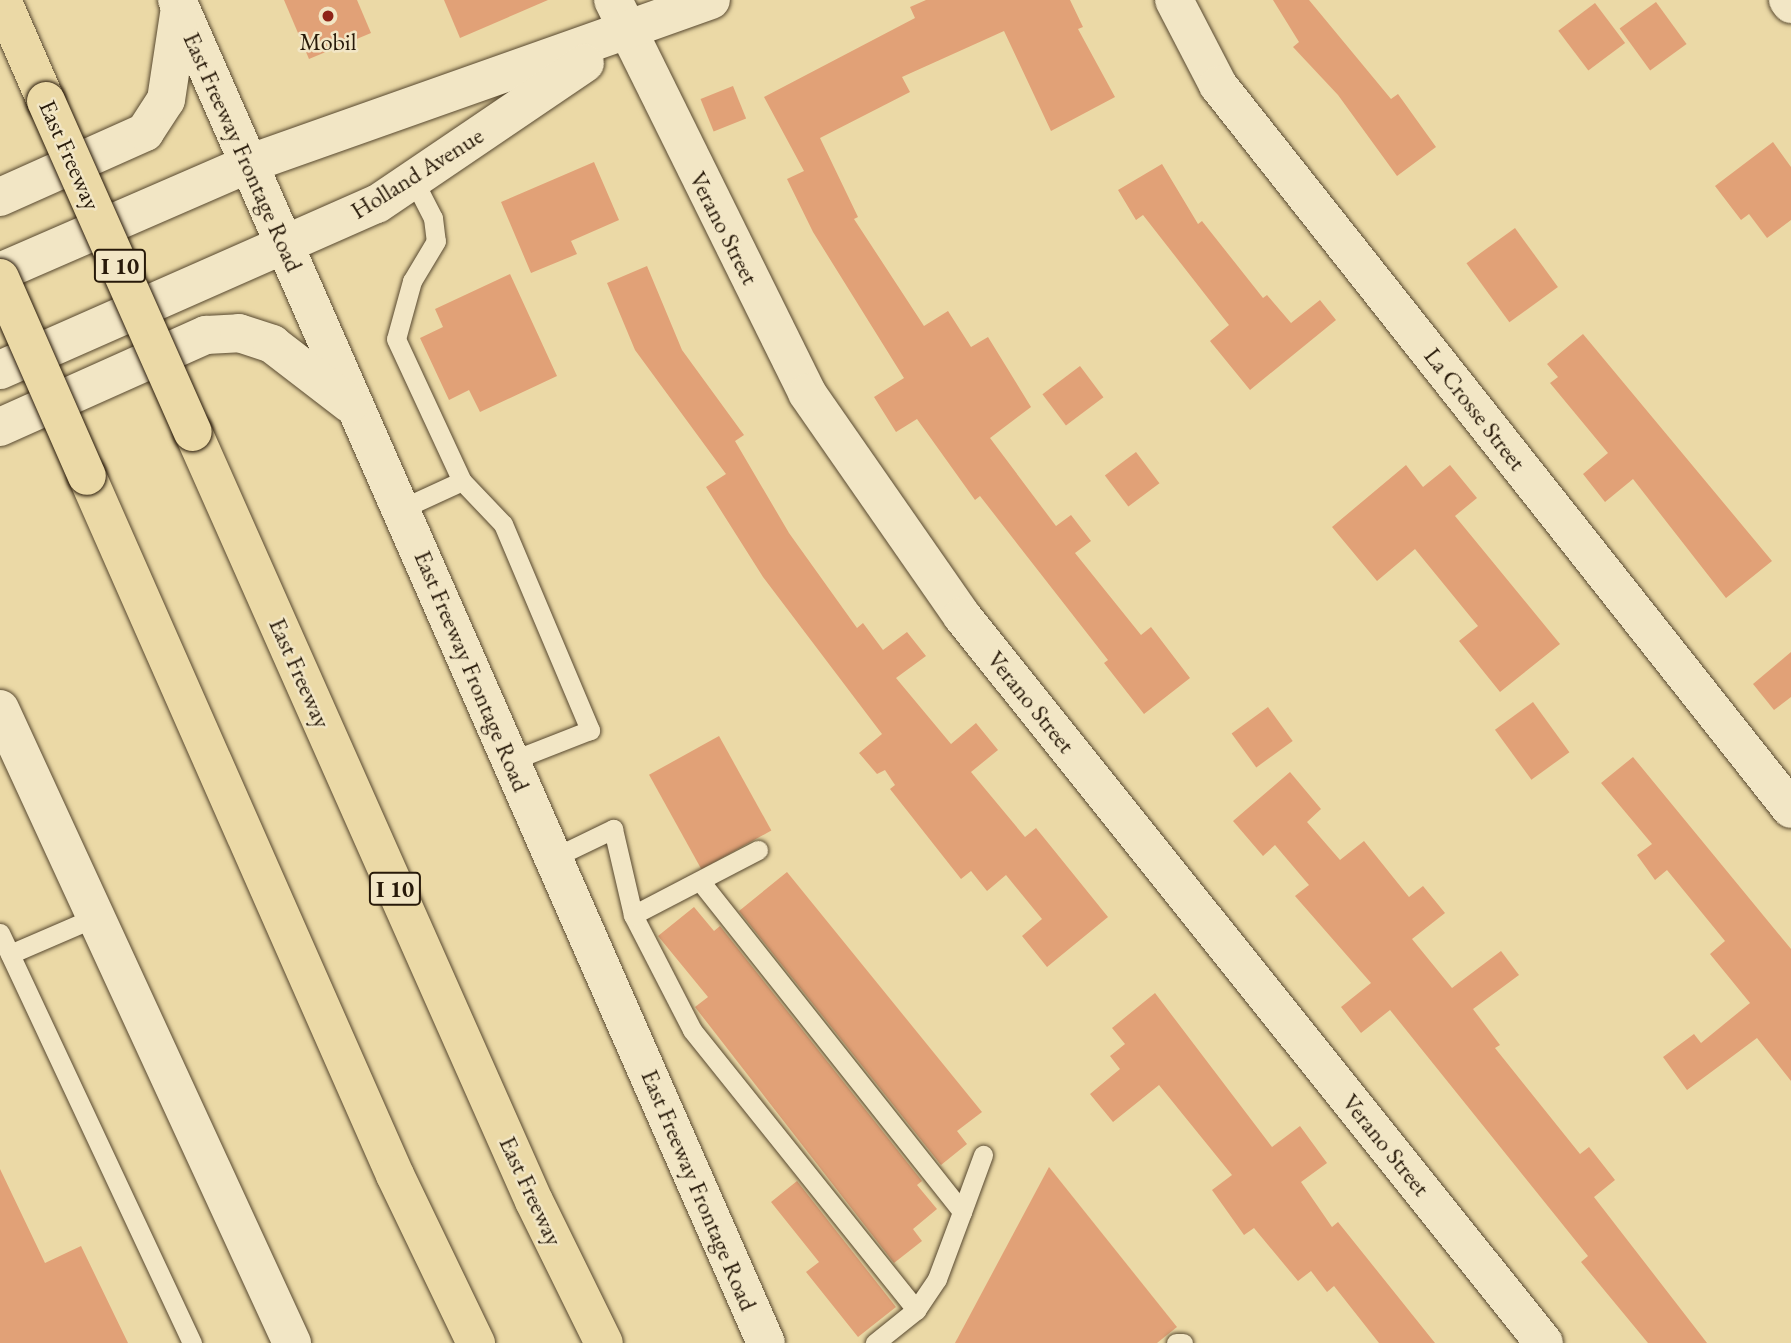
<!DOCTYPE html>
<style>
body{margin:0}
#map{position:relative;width:1791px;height:1343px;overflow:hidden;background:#ebd9a6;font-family:"EB Garamond",serif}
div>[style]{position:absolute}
.building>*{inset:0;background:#e1a177;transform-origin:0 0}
.roads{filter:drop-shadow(0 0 2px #584930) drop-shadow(0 0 2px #584930)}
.service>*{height:19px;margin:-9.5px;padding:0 9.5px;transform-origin:9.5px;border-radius:9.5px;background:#f2e6c5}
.minor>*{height:38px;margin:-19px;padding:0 19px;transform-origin:19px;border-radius:19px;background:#f2e6c5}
.secondary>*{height:38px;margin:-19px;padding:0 19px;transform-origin:19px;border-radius:19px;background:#f2e6c5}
.motorway>*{height:38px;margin:-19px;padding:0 19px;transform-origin:19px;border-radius:19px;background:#ebd9a6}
.bridges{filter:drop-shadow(0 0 2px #271909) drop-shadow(0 0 2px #271909)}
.motorway-bridge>*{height:38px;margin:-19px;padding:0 19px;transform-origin:19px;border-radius:19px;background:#ebd9a6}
.dots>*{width:19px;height:19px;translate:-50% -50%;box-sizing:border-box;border:4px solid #f2e6c5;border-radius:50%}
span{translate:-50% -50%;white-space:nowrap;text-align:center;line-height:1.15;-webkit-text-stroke:5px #f2e6c5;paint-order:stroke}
.shield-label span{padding:2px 5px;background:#f2e6c5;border:2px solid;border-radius:5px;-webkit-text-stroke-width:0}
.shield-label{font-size:23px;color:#271909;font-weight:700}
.poi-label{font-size:24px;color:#271909}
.street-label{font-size:24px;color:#271909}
</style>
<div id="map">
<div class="building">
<div style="clip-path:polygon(284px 0,357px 0,371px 33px,309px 59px)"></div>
<div style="clip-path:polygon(444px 0,548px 0,460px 38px)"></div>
<div style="clip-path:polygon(926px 0,1070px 0,1083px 27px,1078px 29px,1115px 97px,1051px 131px,1004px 31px,902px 77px,910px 92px,820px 138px,858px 217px,854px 219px,924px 326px,948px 311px,971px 347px,988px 337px,1031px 407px,990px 438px,1056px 526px,1071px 515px,1091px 541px,1075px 553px,1141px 635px,1151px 627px,1190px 678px,1144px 714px,1104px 663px,1108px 660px,980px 496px,975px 500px,917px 419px,896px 432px,874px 397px,904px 378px,813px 232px,787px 179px,804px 171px,764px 97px,915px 18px,910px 7px)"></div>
<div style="clip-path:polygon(1273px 0,1309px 0,1391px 99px,1398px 94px,1436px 147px,1397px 176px,1338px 95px,1293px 47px,1299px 42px)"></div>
<div style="left:1656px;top:2px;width:52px;height:45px;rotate:54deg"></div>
<div style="left:1595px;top:3px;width:50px;height:46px;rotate:53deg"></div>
<div style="left:733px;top:86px;width:35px;height:35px;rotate:68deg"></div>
<div style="clip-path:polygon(1773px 142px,1791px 167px,1791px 220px,1767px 238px,1749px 214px,1741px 220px,1715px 186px)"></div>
<div style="clip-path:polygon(594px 162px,619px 220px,571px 241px,577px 254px,531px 273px,501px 202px)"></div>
<div style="clip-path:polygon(1162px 164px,1198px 224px,1202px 221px,1263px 298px,1267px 295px,1291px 323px,1320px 300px,1336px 320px,1250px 390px,1210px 341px,1229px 325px,1143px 215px,1136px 220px,1118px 190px)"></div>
<div style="left:1515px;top:228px;width:73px;height:60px;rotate:54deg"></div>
<div style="clip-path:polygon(647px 266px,682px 350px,744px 435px,735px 441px,789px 533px,857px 628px,863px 623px,883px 650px,907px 632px,926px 656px,896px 678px,951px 744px,976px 723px,998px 750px,971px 772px,1025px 837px,1036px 828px,1108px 917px,1047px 967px,1022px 936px,1042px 919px,1006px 875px,987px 891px,971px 871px,961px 879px,890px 789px,895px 785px,885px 770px,877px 774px,859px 753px,882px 734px,763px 577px,706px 487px,726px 474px,635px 350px,607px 283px)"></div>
<div style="clip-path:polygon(510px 274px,557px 376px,480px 412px,469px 390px,449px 400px,420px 338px,443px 327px,435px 309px)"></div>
<div style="clip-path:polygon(1583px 334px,1772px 561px,1726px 598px,1633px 479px,1605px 502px,1583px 474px,1608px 453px,1550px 383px,1558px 377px,1547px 364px)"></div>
<div style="left:1080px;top:366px;width:39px;height:47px;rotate:53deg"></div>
<div style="left:1136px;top:452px;width:39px;height:39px;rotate:53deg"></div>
<div style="clip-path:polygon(1406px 465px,1423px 487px,1450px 465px,1477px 498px,1455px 516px,1560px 644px,1500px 692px,1459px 641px,1478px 626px,1415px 549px,1377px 581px,1332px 527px)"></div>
<div style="clip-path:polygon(1791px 652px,1791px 697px,1774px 710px,1753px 684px)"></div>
<div style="left:1533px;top:702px;width:62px;height:47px;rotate:54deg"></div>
<div style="left:1268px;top:707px;width:42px;height:45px;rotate:54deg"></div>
<div style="left:719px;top:736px;width:108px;height:80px;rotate:61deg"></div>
<div style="clip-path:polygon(1633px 757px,1791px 949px,1791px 1081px,1757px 1038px,1687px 1090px,1663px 1057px,1694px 1034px,1701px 1043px,1750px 1003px,1710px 954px,1725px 941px,1667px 870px,1655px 880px,1637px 855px,1652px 844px,1601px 783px)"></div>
<div style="clip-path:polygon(1290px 772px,1321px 809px,1307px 822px,1340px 860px,1364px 841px,1409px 897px,1423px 886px,1445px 913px,1412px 939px,1452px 988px,1501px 951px,1519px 975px,1473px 1009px,1500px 1045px,1495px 1048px,1580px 1154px,1589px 1147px,1615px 1180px,1594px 1197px,1707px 1343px,1648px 1343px,1581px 1262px,1588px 1256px,1390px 1010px,1361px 1033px,1341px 1007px,1371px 983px,1295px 896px,1309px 885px,1275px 845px,1263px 856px,1233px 821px)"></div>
<div style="clip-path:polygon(787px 872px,982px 1112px,957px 1131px,967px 1144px,941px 1165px,739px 911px)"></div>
<div style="clip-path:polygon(694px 907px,714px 931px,720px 926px,922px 1181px,917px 1185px,937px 1209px,913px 1229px,922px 1241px,894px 1263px,695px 1007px,708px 997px,658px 936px)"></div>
<div style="clip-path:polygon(1155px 993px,1272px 1147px,1300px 1126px,1327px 1163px,1301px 1182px,1332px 1227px,1338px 1222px,1435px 1343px,1379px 1343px,1334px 1286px,1327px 1292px,1311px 1271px,1298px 1281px,1254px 1228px,1244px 1235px,1212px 1190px,1232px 1175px,1159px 1085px,1113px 1122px,1090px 1094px,1120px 1069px,1110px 1056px,1125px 1044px,1112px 1028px)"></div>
<div style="clip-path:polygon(1049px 1167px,1177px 1327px,1157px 1343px,955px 1343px)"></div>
<div style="clip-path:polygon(0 1169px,45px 1263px,81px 1246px,128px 1343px,0 1343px)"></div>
<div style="clip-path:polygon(797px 1181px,896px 1307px,858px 1337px,806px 1272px,819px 1262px,771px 1202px)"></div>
</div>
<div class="roads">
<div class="service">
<div style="left:413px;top:179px;width:44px;rotate:62.9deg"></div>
<div style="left:433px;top:218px;width:23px;rotate:83deg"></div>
<div style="left:436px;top:241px;width:47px;rotate:121deg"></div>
<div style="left:412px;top:281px;width:60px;rotate:105.4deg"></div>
<div style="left:396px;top:339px;width:157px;rotate:65.1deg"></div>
<div style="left:462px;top:481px;width:59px;rotate:46.4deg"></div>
<div style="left:503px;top:524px;width:224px;rotate:67.1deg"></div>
<div style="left:590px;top:730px;width:85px;rotate:158.6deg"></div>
<div style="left:401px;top:509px;width:67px;rotate:-24.7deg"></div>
<div style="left:553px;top:858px;width:67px;rotate:-25.8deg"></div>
<div style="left:613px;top:829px;width:88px;rotate:76.9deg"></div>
<div style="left:633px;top:915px;width:129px;rotate:62.8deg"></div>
<div style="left:692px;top:1030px;width:359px;rotate:51.3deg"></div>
<div style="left:700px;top:881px;width:422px;rotate:51.6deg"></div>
<div style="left:962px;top:1212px;width:72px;rotate:110.5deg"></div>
<div style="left:937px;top:1279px;width:37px;rotate:124deg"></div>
<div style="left:916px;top:1310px;width:53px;rotate:141.2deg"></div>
<div style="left:633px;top:915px;width:141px;rotate:-27.5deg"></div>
<div style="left:0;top:933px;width:453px;rotate:64.9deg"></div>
<div style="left:10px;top:954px;width:94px;rotate:-23.3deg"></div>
<div style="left:962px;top:1212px;width:61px;rotate:-69.8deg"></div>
<div style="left:1176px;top:1343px;width:7px"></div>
</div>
<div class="minor">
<div style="left:613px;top:0;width:438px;rotate:63.7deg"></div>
<div style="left:807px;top:393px;width:272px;rotate:55.2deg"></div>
<div style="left:962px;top:616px;width:931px;rotate:51.32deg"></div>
<div style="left:1174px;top:0;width:96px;rotate:62.6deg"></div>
<div style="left:1218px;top:85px;width:923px;rotate:51.64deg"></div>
<div style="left:1788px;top:0;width:5px;rotate:53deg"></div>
</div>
<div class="secondary">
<div style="left:177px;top:0;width:1466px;rotate:66.32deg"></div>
<div style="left:0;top:197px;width:159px;rotate:-24.1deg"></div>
<div style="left:145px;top:132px;width:38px;rotate:-57deg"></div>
<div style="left:166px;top:100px;width:94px;rotate:-81.4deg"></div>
<div style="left:0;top:272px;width:270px;rotate:-23.5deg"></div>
<div style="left:248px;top:164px;width:491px;rotate:-19.5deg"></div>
<div style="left:0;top:370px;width:412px;rotate:-23.8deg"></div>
<div style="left:377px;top:204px;width:251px;rotate:-34.1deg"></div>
<div style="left:0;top:427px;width:226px;rotate:-24.1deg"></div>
<div style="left:206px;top:335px;width:33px;rotate:-3deg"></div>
<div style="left:239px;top:333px;width:35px;rotate:18deg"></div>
<div style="left:272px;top:344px;width:98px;rotate:37.6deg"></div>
<div style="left:0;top:709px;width:698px;rotate:65.27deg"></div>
</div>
<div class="motorway">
<div style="left:2px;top:0;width:110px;rotate:66.5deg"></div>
<div style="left:193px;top:432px;width:841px;rotate:66.09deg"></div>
<div style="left:534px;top:1201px;width:158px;rotate:63.8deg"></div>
<div style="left:87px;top:476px;width:764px;rotate:66.22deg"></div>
<div style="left:395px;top:1175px;width:187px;rotate:64.3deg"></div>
</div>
</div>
<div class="bridges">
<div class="motorway-bridge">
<div style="left:46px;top:101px;width:362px;rotate:66.1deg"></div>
<div style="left:0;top:278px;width:216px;rotate:66.3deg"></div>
</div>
</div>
<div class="dots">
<div style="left:328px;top:16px;background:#8f2418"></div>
</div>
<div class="shield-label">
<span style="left:120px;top:266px">I 10</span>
<span style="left:395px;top:889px">I 10</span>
</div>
<div class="poi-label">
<span style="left:328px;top:42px">Mobil</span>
</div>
<div class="street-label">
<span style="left:243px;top:152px;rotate:66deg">East Freeway Frontage Road</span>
<span style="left:70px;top:155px;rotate:66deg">East Freeway</span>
<span style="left:417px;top:173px;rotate:-32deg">Holland Avenue</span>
<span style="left:724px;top:228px;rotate:63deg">Verano Street</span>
<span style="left:1475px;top:409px;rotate:52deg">La Crosse Street</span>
<span style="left:472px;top:671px;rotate:67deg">East Freeway Frontage Road</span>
<span style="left:300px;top:673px;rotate:66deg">East Freeway</span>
<span style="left:1031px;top:702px;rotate:51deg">Verano Street</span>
<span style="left:1386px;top:1145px;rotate:51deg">Verano Street</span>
<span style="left:699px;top:1190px;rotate:67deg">East Freeway Frontage Road</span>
<span style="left:531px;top:1191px;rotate:65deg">East Freeway</span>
</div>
</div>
